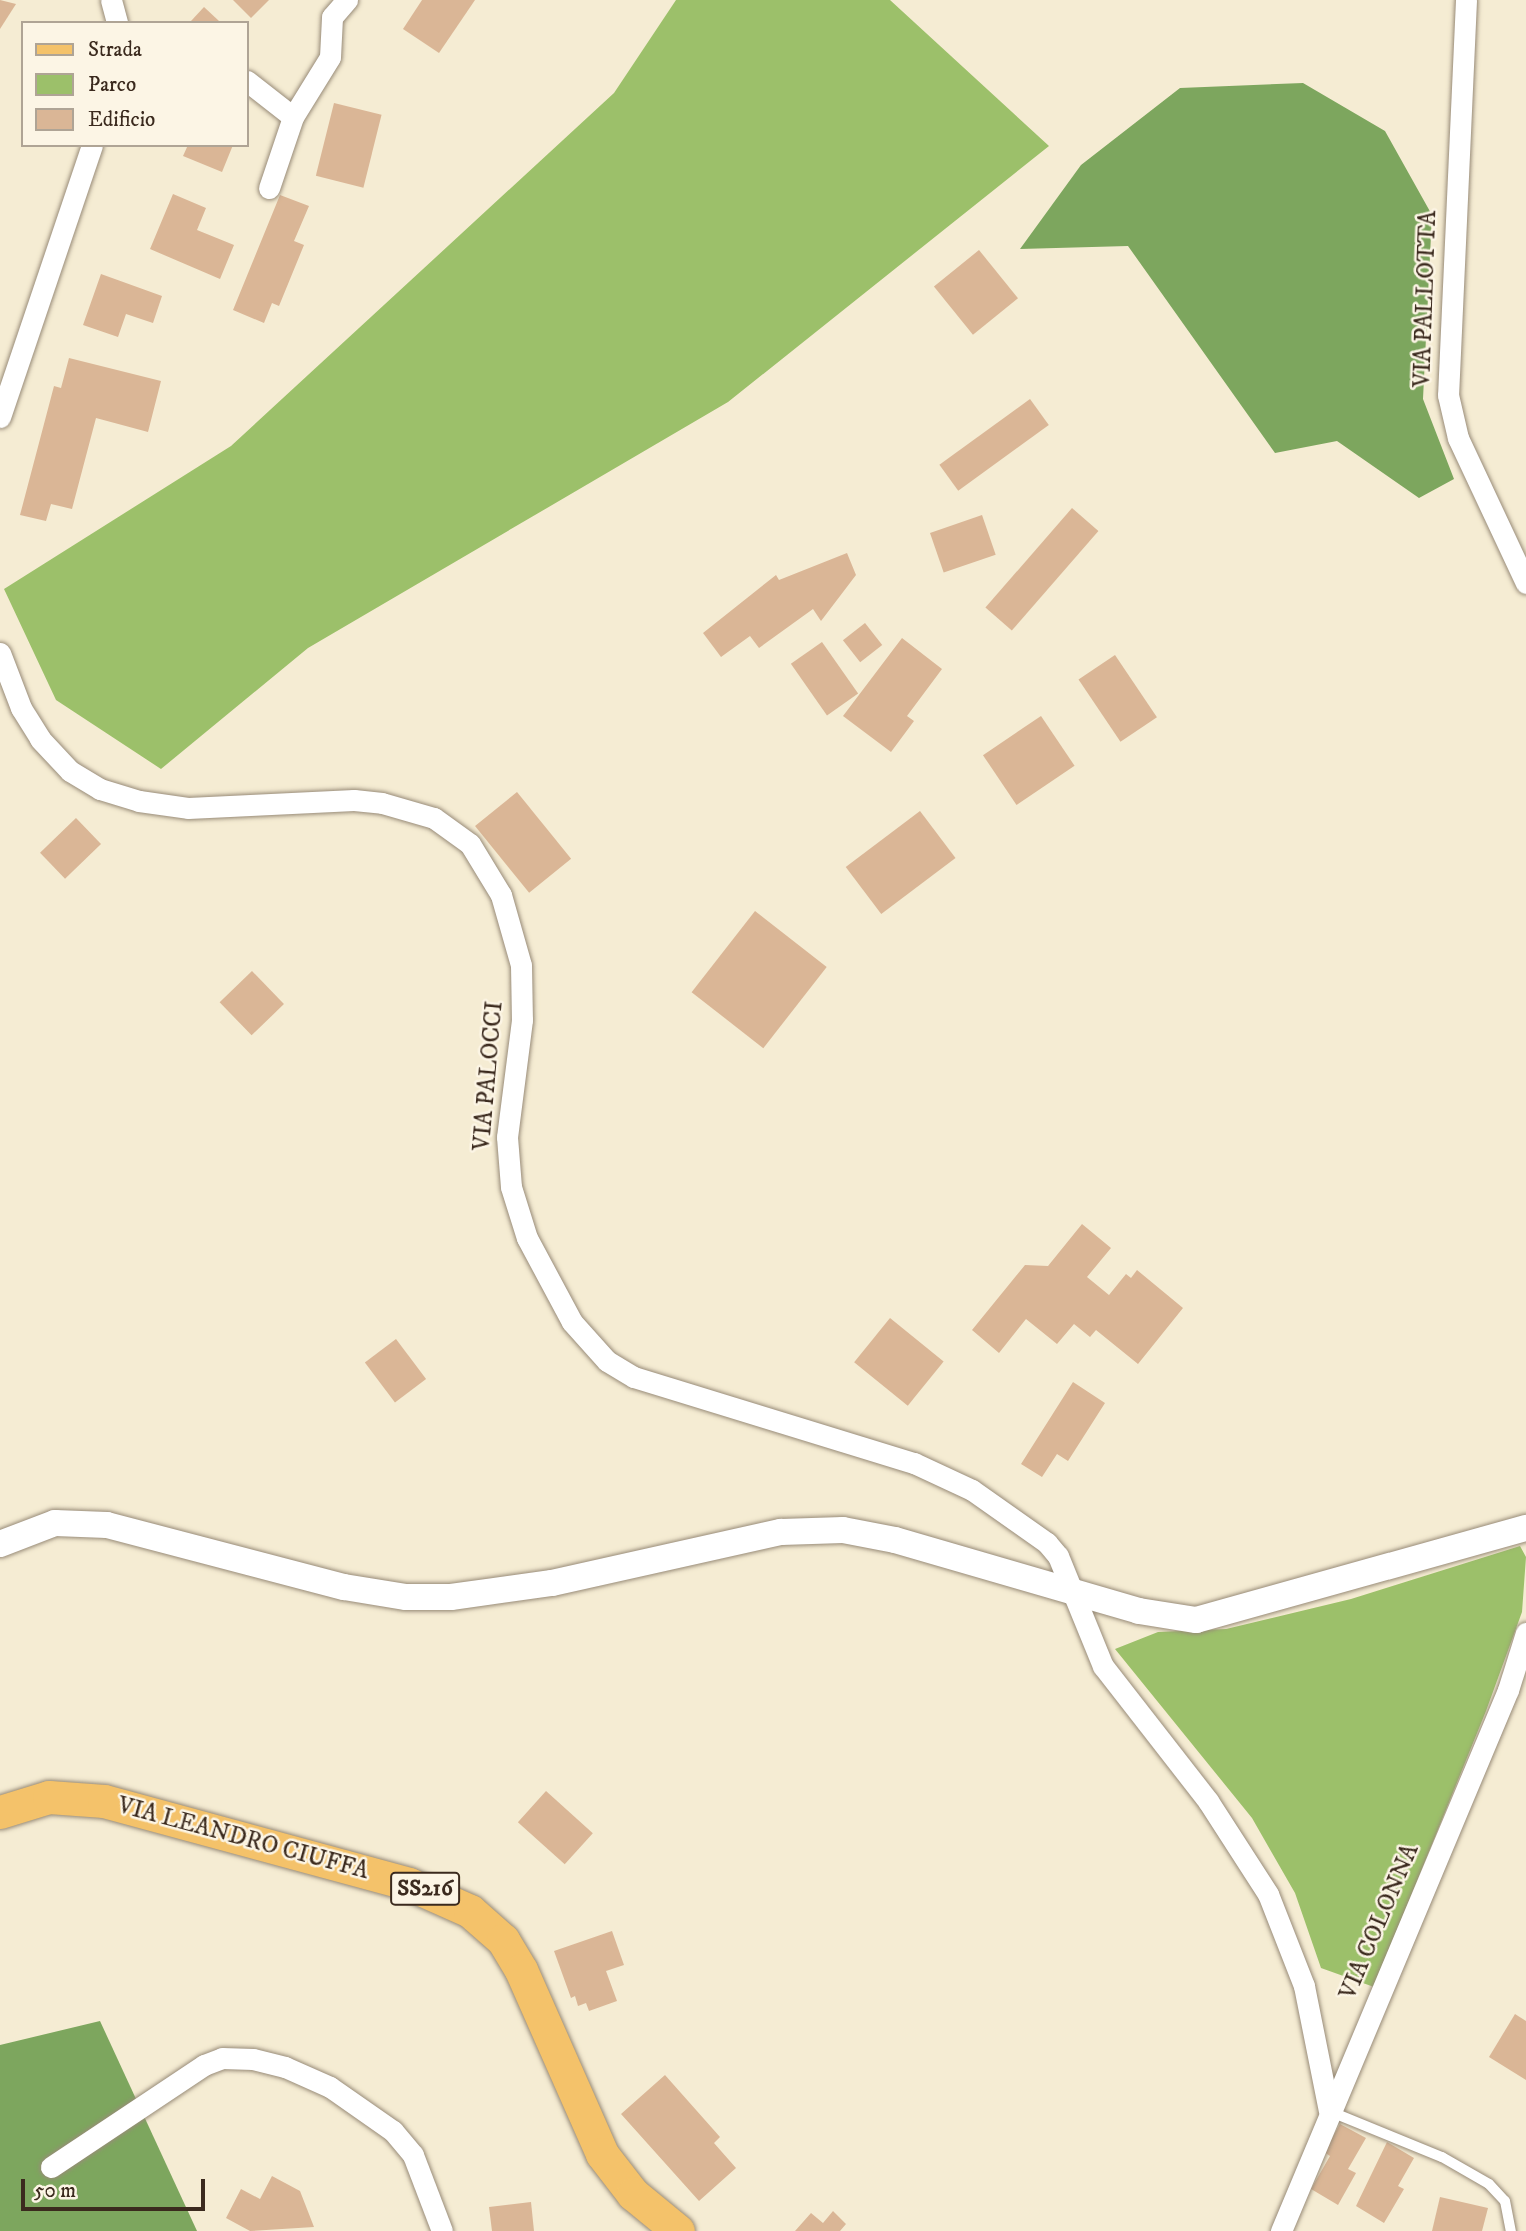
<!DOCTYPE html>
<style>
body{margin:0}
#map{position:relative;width:1526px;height:2231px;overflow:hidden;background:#f5ecd3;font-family:"IM FELL DW Pica",serif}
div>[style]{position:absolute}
.green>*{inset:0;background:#9cc06a}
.forest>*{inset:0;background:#7da65e}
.building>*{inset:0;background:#dab696;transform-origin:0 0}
.roads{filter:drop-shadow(0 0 2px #988b78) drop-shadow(0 0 2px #988b78)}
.service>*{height:10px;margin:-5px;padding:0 5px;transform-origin:5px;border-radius:5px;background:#fff}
.minor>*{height:21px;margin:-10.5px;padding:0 10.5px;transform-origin:10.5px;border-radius:10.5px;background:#fff}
.tertiary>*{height:26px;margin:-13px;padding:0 13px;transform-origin:13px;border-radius:13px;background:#fff}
.primary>*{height:33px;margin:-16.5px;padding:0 16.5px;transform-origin:16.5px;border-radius:16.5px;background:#f4c26a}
span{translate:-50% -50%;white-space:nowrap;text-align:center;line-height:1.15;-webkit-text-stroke:5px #fcf5e5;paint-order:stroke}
.shield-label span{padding:2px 5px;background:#fcf5e5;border:2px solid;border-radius:5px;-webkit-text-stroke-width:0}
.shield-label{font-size:23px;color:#3b2a1e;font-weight:700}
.street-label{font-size:24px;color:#3b2a1e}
.legend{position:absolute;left:21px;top:21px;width:228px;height:126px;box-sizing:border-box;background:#fcf5e5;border:2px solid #afa495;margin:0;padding:9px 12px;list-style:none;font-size:21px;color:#3b2a1e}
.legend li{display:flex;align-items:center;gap:14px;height:35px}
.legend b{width:35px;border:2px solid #afa495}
.scale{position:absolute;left:21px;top:2179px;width:184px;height:32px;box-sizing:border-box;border:4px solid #3b2a1e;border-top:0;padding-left:9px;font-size:21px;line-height:24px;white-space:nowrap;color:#3b2a1e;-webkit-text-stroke:5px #fcf5e5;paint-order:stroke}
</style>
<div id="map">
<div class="green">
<div style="clip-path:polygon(676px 0,890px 0,1049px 146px,728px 402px,308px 648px,161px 769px,56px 700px,4px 589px,231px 446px,614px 93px)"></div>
<div style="clip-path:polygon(1520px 1546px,1526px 1557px,1522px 1612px,1486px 1711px,1374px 1987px,1321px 1968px,1295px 1893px,1252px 1818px,1115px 1649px,1158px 1632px,1226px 1629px,1351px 1599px)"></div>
</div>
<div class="forest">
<div style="clip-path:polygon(1303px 83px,1385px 131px,1432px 215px,1423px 399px,1454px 479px,1419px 498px,1337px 441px,1275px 453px,1128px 246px,1020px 249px,1081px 165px,1180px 88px)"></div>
<div style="clip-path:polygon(100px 2021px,197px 2231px,0 2231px,0 2045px)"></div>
</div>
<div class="building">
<div style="clip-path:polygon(0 0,16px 4px,0 29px)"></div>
<div style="clip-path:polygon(233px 0,269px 0,251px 18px)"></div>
<div style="clip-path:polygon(422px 0,475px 0,439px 53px,403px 29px)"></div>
<div style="clip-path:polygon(204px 7px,219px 21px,217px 23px,191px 21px)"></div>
<div style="left:334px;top:103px;width:49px;height:75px;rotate:14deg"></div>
<div style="clip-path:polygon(188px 145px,233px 145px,222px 172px,183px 156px)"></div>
<div style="clip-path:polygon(173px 194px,206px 208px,197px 230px,234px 245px,220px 279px,150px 249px)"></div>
<div style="clip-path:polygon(280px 195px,309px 206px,294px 241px,304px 245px,279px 306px,272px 303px,264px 323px,233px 310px)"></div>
<div style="left:979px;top:250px;width:62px;height:58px;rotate:51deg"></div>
<div style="clip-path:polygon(101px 274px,162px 296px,153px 323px,126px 314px,118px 337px,83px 325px)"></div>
<div style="clip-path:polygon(69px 358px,161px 381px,148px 432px,96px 418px,72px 509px,51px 504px,46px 521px,20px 515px,54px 386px,61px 388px)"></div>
<div style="left:1030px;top:399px;width:32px;height:112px;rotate:54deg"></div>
<div style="left:1072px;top:508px;width:35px;height:132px;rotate:41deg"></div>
<div style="left:982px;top:515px;width:42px;height:55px;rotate:71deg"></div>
<div style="clip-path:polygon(847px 553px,856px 575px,821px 621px,813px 609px,759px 648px,750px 636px,721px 657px,703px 633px,776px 575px,779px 580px)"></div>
<div style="left:865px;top:623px;width:28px;height:28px;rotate:52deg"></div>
<div style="clip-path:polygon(902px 638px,942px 669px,907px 716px,914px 721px,891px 752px,843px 716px)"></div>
<div style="left:822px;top:642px;width:63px;height:38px;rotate:55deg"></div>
<div style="left:1115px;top:655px;width:75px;height:44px;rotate:56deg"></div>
<div style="left:1041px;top:716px;width:60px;height:70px;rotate:56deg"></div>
<div style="left:517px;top:792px;width:86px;height:54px;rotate:51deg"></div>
<div style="left:920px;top:811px;width:59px;height:93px;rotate:53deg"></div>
<div style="left:76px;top:818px;width:36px;height:50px;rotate:46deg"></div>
<div style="left:755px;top:911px;width:91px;height:103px;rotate:38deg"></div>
<div style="left:252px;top:971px;width:46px;height:45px;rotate:46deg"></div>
<div style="clip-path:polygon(1082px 1224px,1111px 1248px,1087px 1277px,1109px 1295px,1126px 1274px,1131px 1278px,1137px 1270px,1183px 1308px,1138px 1364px,1096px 1330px,1090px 1337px,1074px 1324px,1057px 1344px,1026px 1319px,999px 1353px,972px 1330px,1025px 1265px,1048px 1266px)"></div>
<div style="left:890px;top:1318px;width:69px;height:57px;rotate:39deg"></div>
<div style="left:396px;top:1339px;width:50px;height:39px;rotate:53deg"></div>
<div style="clip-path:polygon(1073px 1382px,1105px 1403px,1068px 1461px,1057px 1454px,1042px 1477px,1021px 1464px)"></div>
<div style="left:546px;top:1791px;width:63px;height:42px;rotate:42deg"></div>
<div style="clip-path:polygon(612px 1931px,624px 1965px,606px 1971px,617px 2001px,589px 2011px,586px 2003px,578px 2006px,575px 1996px,571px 1998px,554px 1951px)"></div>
<div style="clip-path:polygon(1515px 2014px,1526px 2021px,1526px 2080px,1489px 2057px)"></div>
<div style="clip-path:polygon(665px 2075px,720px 2137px,714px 2143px,736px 2168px,699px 2201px,621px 2114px)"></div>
<div style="clip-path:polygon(1340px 2124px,1366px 2138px,1348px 2169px,1356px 2173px,1338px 2205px,1311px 2189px,1330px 2156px,1324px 2152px)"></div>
<div style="clip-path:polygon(1387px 2142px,1414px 2158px,1398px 2186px,1404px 2189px,1384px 2223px,1356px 2206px)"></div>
<div style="clip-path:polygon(272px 2176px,300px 2191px,314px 2227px,250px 2231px,226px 2218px,241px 2189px,260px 2199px)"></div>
<div style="clip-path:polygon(1440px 2197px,1488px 2208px,1482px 2231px,1432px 2231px)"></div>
<div style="clip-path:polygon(531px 2202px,534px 2231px,492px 2231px,489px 2207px)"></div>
<div style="clip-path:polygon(833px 2211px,846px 2224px,840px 2231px,795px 2231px,811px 2213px,823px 2223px)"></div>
</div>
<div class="roads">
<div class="service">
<div style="left:1329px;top:2111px;width:122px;rotate:22.2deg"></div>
<div style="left:1442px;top:2157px;width:54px;rotate:29.9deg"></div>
<div style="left:1489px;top:2184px;width:23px;rotate:47deg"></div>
<div style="left:1505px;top:2201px;width:31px;rotate:79deg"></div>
</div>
<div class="minor">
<div style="left:111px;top:0;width:24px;rotate:75deg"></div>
<div style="left:1466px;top:0;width:395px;rotate:92.6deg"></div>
<div style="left:1448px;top:395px;width:44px;rotate:76.9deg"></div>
<div style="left:1458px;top:438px;width:160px;rotate:64.9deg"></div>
<div style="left:247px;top:81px;width:58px;rotate:38deg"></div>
<div style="left:293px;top:117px;width:70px;rotate:-58.3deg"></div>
<div style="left:330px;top:57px;width:40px;rotate:-87.1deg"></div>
<div style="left:332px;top:17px;width:23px;rotate:-49deg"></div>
<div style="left:269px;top:188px;width:75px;rotate:-71.3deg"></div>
<div style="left:0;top:417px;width:287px;rotate:-71.3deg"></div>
<div style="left:0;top:653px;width:59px;rotate:69.1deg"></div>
<div style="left:21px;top:708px;width:36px;rotate:58deg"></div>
<div style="left:40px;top:739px;width:44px;rotate:46.8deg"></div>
<div style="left:70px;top:771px;width:35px;rotate:31deg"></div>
<div style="left:100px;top:789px;width:41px;rotate:17.1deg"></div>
<div style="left:139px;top:801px;width:49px;rotate:8.1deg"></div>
<div style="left:188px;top:808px;width:166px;rotate:-2.8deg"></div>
<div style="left:354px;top:800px;width:28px;rotate:6deg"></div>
<div style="left:382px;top:803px;width:54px;rotate:16.1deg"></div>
<div style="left:434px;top:818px;width:44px;rotate:35.8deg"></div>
<div style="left:470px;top:844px;width:60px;rotate:58.7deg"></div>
<div style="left:501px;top:895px;width:73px;rotate:74.1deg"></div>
<div style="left:521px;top:965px;width:55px;rotate:89deg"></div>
<div style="left:522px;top:1020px;width:118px;rotate:97.3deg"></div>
<div style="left:507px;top:1137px;width:50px;rotate:85.4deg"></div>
<div style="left:511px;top:1187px;width:53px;rotate:72.6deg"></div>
<div style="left:527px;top:1238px;width:95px;rotate:61.8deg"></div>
<div style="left:572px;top:1322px;width:52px;rotate:48.1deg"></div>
<div style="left:607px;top:1361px;width:31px;rotate:31deg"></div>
<div style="left:634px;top:1377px;width:293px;rotate:17.1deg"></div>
<div style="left:914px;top:1463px;width:64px;rotate:25deg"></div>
<div style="left:972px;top:1490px;width:92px;rotate:35.2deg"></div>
<div style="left:1047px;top:1543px;width:17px;rotate:50deg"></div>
<div style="left:1058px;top:1556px;width:119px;rotate:67.8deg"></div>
<div style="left:1103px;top:1666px;width:171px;rotate:52.1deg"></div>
<div style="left:1208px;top:1801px;width:111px;rotate:57.2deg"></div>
<div style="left:1268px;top:1894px;width:99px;rotate:68.6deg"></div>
<div style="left:1304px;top:1986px;width:127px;rotate:78.7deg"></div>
<div style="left:51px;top:2167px;width:184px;rotate:-33.7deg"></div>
<div style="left:204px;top:2065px;width:19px;rotate:-21deg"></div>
<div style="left:222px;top:2058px;width:31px;rotate:2deg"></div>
<div style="left:253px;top:2059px;width:33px;rotate:14deg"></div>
<div style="left:285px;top:2067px;width:49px;rotate:24deg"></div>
<div style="left:330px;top:2087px;width:77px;rotate:34.9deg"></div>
<div style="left:393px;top:2131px;width:31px;rotate:50deg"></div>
<div style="left:413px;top:2155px;width:81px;rotate:69.1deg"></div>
<div style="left:1281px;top:2231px;width:587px;rotate:-67.24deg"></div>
<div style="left:1508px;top:1690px;width:60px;rotate:-72.5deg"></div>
</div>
<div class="tertiary">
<div style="left:0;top:1544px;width:59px;rotate:-20.9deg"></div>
<div style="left:55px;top:1523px;width:52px;rotate:2.2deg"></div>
<div style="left:107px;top:1525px;width:245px;rotate:14.7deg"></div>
<div style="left:344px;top:1587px;width:63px;rotate:9.2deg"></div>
<div style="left:406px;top:1597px;width:45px"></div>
<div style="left:451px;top:1597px;width:102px;rotate:-7.9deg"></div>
<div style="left:552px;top:1583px;width:235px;rotate:-12.6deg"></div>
<div style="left:781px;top:1532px;width:62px;rotate:-1.8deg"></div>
<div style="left:843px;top:1530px;width:53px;rotate:10.9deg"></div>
<div style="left:895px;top:1540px;width:254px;rotate:16.2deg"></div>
<div style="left:1139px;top:1611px;width:58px;rotate:9deg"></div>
<div style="left:1196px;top:1620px;width:343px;rotate:-15.6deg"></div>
</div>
<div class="primary">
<div style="left:0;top:1812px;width:51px;rotate:-17deg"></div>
<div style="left:49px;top:1797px;width:55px;rotate:4.2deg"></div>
<div style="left:104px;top:1801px;width:316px;rotate:15.2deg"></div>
<div style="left:409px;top:1884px;width:67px;rotate:23.9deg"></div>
<div style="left:470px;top:1911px;width:44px;rotate:41.3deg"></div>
<div style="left:503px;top:1940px;width:35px;rotate:59deg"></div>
<div style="left:521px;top:1970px;width:201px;rotate:66.2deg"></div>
<div style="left:602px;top:2154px;width:51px;rotate:52.2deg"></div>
<div style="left:633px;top:2194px;width:58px;rotate:39.4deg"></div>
</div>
</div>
<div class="shield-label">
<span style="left:425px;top:1889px">SS216</span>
</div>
<div class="street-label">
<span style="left:1426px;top:299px;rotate:-88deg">VIA PALLOTTA</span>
<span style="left:489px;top:1076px;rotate:-85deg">VIA PALOCCI</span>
<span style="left:243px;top:1839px;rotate:15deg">VIA LEANDRO CIUFFA</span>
<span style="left:1380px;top:1922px;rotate:-67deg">VIA COLONNA</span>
</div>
<ul class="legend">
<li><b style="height:9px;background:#f4c26a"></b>Strada</li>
<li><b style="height:19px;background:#9cc06a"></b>Parco</li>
<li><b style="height:19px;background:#dab696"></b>Edificio</li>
</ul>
<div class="scale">50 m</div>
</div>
